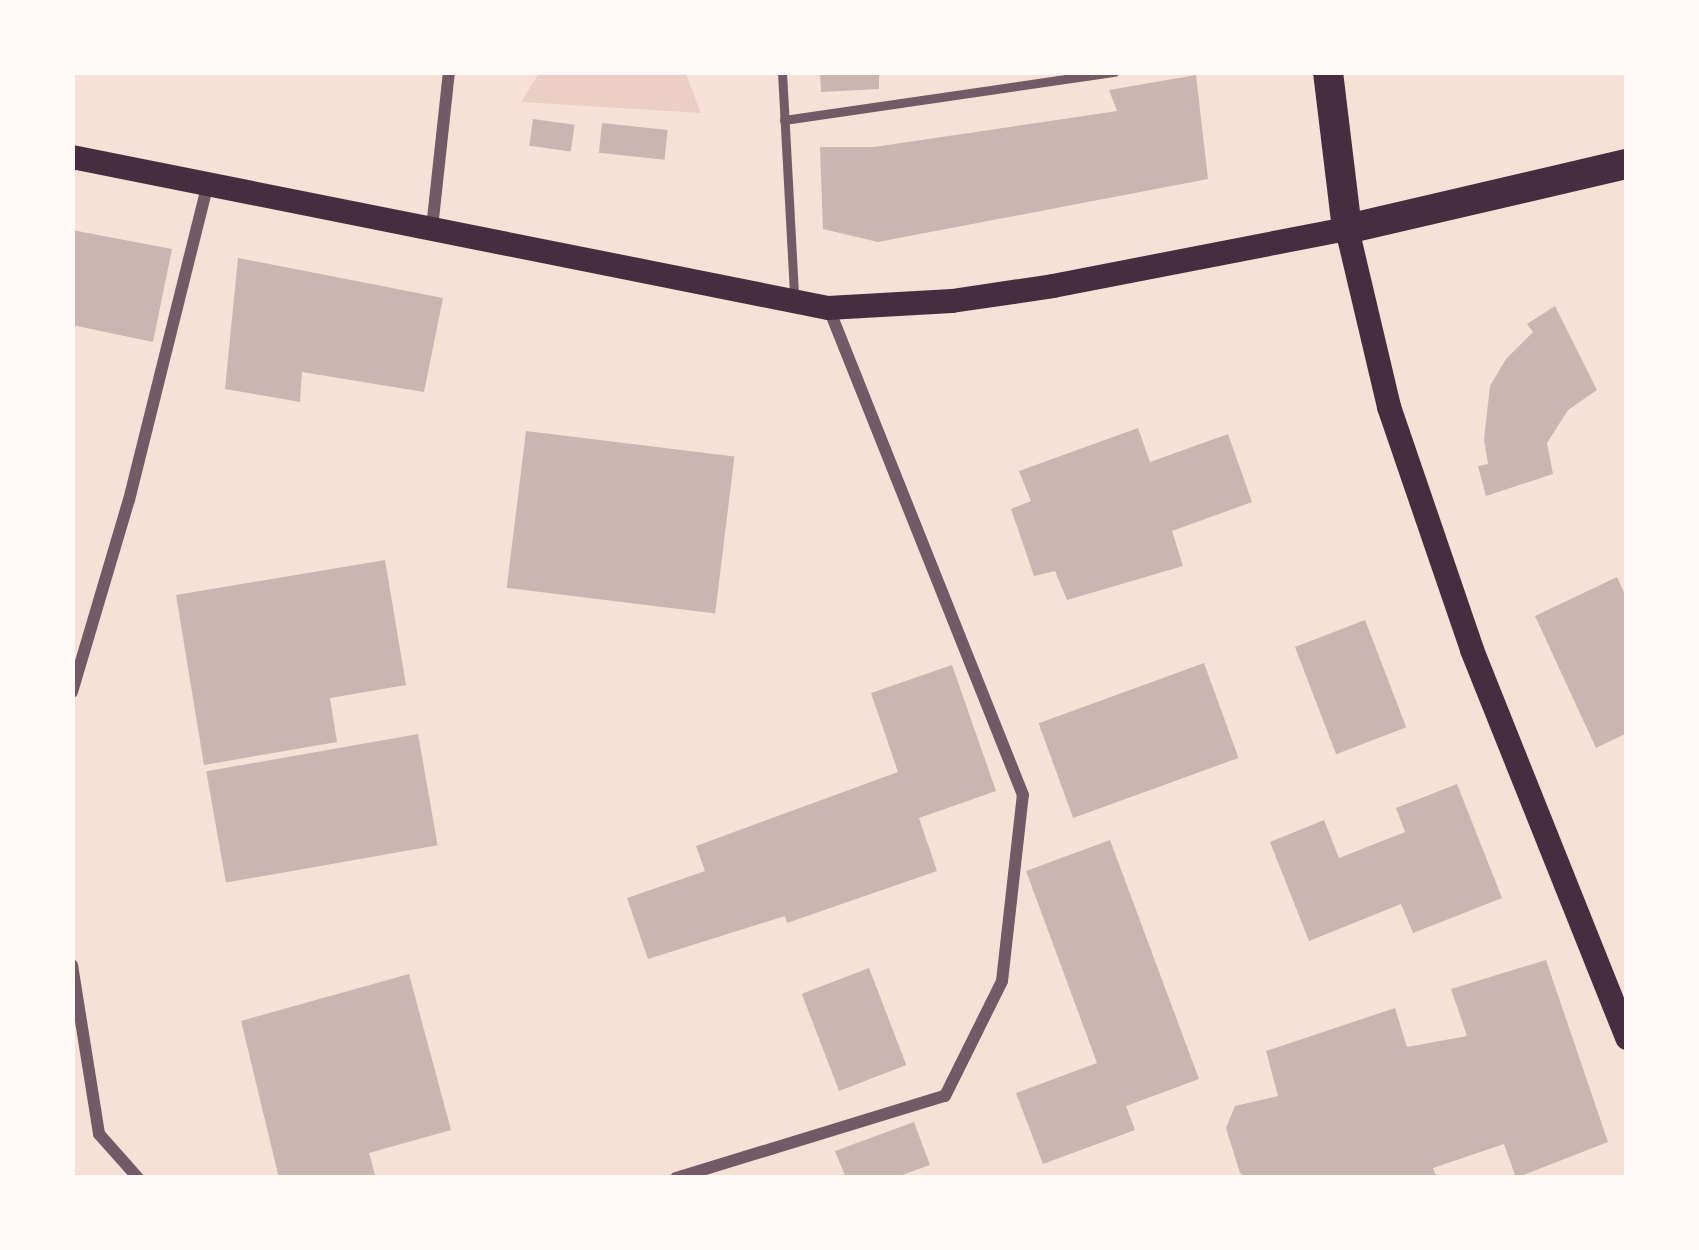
<!DOCTYPE html>
<style>
body{margin:0}
#map{position:relative;width:1699px;height:1250px;overflow:hidden;background:#f7e1d7;font-family:Lato,sans-serif}
div>[style]{position:absolute}
.green>*{inset:0;background:#ebcfc5}
.building>*{inset:0;background:#ccb4b1;transform-origin:0 0}
.service>*{height:9px;margin:-4.5px;padding:0 4.5px;transform-origin:4.5px;border-radius:4.5px;background:#755966}
.minor>*{height:12px;margin:-6px;padding:0 6px;transform-origin:6px;border-radius:6px;background:#755966}
.secondary>*{height:24px;margin:-12px;padding:0 12px;transform-origin:12px;border-radius:12px;background:#4a2c40}
.primary>*{height:30px;margin:-15px;padding:0 15px;transform-origin:15px;border-radius:15px;background:#4a2c40}
span{translate:-50% -50%;white-space:nowrap;text-align:center;line-height:1.15;-webkit-text-stroke:12px #fffaf5;paint-order:stroke}
.frame{position:absolute;inset:0;border:75px solid #fffaf5;pointer-events:none}
</style>
<div id="map">
<div class="green">
<div style="clip-path:polygon(540px 72px,685px 72px,701px 113px,521px 102px)"></div>
</div>
<div class="building">
<div style="clip-path:polygon(820px 72px,879px 72px,879px 89px,821px 92px)"></div>
<div style="clip-path:polygon(1196px 75px,1208px 179px,878px 242px,823px 229px,820px 147px,874px 147px,1117px 111px,1109px 90px)"></div>
<div style="left:533px;top:119px;width:42px;height:27px;rotate:8deg"></div>
<div style="left:602px;top:123px;width:66px;height:30px;rotate:6deg"></div>
<div style="clip-path:polygon(72px 230px,172px 249px,153px 342px,72px 325px)"></div>
<div style="clip-path:polygon(238px 258px,443px 298px,424px 392px,302px 372px,300px 402px,225px 389px)"></div>
<div style="clip-path:polygon(1555px 306px,1597px 390px,1568px 410px,1547px 443px,1553px 474px,1486px 496px,1478px 466px,1488px 464px,1484px 439px,1490px 386px,1506px 359px,1533px 332px,1527px 324px)"></div>
<div style="clip-path:polygon(1138px 428px,1150px 462px,1228px 434px,1252px 502px,1172px 531px,1183px 566px,1067px 600px,1055px 571px,1034px 576px,1011px 509px,1031px 501px,1019px 471px)"></div>
<div style="left:526px;top:431px;width:210px;height:158px;rotate:7deg"></div>
<div style="clip-path:polygon(385px 560px,406px 685px,330px 698px,337px 742px,204px 765px,176px 595px)"></div>
<div style="clip-path:polygon(1617px 577px,1627px 599px,1627px 733px,1596px 748px,1535px 616px)"></div>
<div style="left:1365px;top:620px;width:115px;height:75px;rotate:69deg"></div>
<div style="left:1204px;top:663px;width:101px;height:176px;rotate:70deg"></div>
<div style="clip-path:polygon(952px 665px,996px 791px,919px 818px,937px 871px,787px 923px,785px 916px,648px 959px,627px 898px,705px 871px,696px 846px,898px 772px,871px 693px)"></div>
<div style="left:418px;top:734px;width:113px;height:215px;rotate:80deg"></div>
<div style="clip-path:polygon(1457px 784px,1502px 898px,1413px 933px,1401px 904px,1309px 941px,1270px 842px,1324px 820px,1339px 858px,1405px 832px,1396px 808px)"></div>
<div style="clip-path:polygon(1110px 840px,1199px 1079px,1126px 1106px,1135px 1130px,1043px 1164px,1016px 1093px,1097px 1063px,1026px 871px)"></div>
<div style="clip-path:polygon(1546px 960px,1608px 1142px,1516px 1178px,1504px 1144px,1433px 1168px,1437px 1178px,1247px 1178px,1240px 1173px,1226px 1128px,1235px 1106px,1278px 1096px,1266px 1051px,1395px 1008px,1407px 1047px,1467px 1036px,1451px 989px)"></div>
<div style="left:869px;top:968px;width:104px;height:72px;rotate:69deg"></div>
<div style="clip-path:polygon(409px 974px,451px 1130px,369px 1153px,376px 1178px,279px 1178px,241px 1021px)"></div>
<div style="clip-path:polygon(914px 1122px,930px 1165px,894px 1178px,846px 1178px,835px 1151px)"></div>
</div>
<div class="service">
<div style="left:782px;top:72px;width:225px;rotate:86.9deg"></div>
<div style="left:784px;top:120px;width:334px;rotate:-8.3deg"></div>
</div>
<div class="minor">
<div style="left:432px;top:228px;width:157px;rotate:-83.8deg"></div>
<div style="left:72px;top:692px;width:200px;rotate:-73.5deg"></div>
<div style="left:129px;top:500px;width:326px;rotate:-76deg"></div>
<div style="left:72px;top:965px;width:171px;rotate:80.9deg"></div>
<div style="left:99px;top:1134px;width:59px;rotate:48.4deg"></div>
<div style="left:676px;top:1178px;width:281px;rotate:-17deg"></div>
<div style="left:945px;top:1096px;width:128px;rotate:-63.6deg"></div>
<div style="left:1002px;top:981px;width:187px;rotate:-83.6deg"></div>
<div style="left:1023px;top:795px;width:523px;rotate:-111.76deg"></div>
</div>
<div class="secondary">
<div style="left:72px;top:157px;width:771px;rotate:11.3deg"></div>
<div style="left:828px;top:308px;width:124px;rotate:-3.2deg"></div>
<div style="left:952px;top:301px;width:102px;rotate:-8.4deg"></div>
<div style="left:1053px;top:286px;width:299px;rotate:-11deg"></div>
<div style="left:1347px;top:229px;width:183px;rotate:76.7deg"></div>
<div style="left:1389px;top:407px;width:257px;rotate:71.1deg"></div>
<div style="left:1472px;top:650px;width:418px;rotate:68.2deg"></div>
</div>
<div class="primary">
<div style="left:1328px;top:72px;width:158px;rotate:83.1deg"></div>
<div style="left:1347px;top:229px;width:287px;rotate:-13.1deg"></div>
</div>
<div class="frame"></div>
</div>
